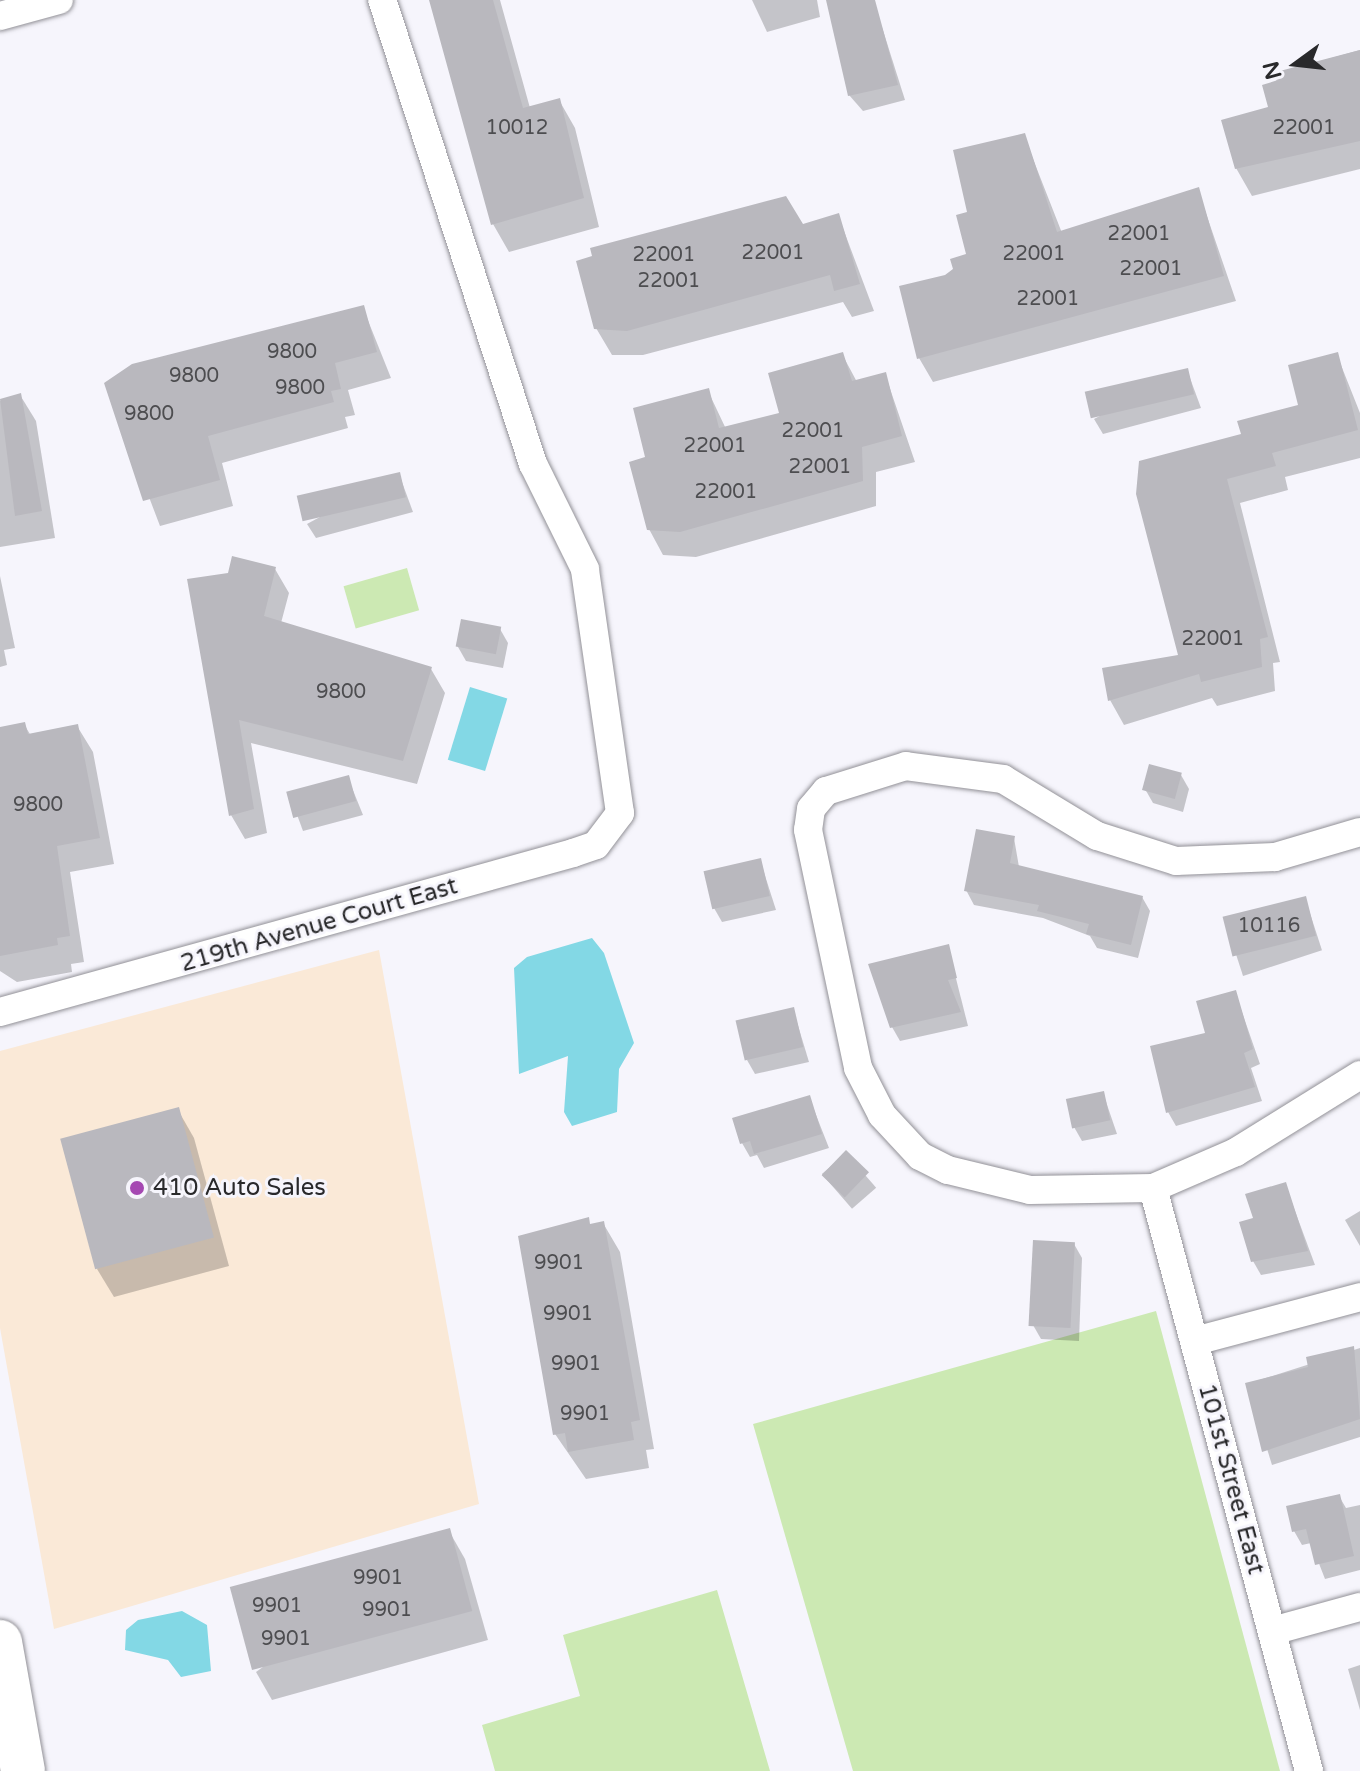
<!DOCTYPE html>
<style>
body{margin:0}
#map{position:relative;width:1360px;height:1771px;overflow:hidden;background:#f6f5fc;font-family:"Varela Round",sans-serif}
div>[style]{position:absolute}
.commercial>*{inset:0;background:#fae9d7}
.green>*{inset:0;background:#cce9b3;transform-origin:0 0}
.water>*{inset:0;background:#83d8e5;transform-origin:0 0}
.shadow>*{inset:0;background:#0003;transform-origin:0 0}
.building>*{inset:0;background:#b9b8be;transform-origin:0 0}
.roads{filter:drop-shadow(0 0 2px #929197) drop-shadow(0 0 2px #929197)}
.minor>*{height:28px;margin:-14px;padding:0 14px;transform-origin:14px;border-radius:14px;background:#fff}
.primary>*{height:44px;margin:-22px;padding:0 22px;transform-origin:22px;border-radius:22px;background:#fff}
.dots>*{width:22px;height:22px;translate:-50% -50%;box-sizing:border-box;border:4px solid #f6f5fc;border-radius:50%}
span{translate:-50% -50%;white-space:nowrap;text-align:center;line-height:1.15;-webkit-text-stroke:6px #f6f5fc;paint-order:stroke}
.number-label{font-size:20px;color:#4d4d50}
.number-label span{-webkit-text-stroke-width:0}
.street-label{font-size:24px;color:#29292b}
.poi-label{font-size:24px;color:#29292b}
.left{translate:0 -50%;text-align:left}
.north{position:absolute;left:1256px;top:24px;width:80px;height:80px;-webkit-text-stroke:6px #f6f5fc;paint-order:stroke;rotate:255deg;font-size:22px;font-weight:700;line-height:32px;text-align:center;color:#29292b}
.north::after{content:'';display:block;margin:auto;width:28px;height:36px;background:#29292b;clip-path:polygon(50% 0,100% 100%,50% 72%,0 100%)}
</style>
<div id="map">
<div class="commercial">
<div style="clip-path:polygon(379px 950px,479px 1504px,54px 1629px,0 1328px,0 1051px)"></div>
</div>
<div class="green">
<div style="left:407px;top:568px;width:44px;height:66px;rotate:74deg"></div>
<div style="clip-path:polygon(1156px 1311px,1280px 1771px,853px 1771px,753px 1424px)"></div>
<div style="clip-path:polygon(717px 1590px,770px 1771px,495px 1771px,482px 1725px,580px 1696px,563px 1635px)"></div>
</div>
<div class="water">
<div style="left:470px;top:687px;width:39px;height:76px;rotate:17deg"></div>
<div style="clip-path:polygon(592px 938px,604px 953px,634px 1043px,619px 1069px,617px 1112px,572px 1126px,564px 1112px,568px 1056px,519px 1074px,514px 968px,527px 957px)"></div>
<div style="clip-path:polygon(182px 1611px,207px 1625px,211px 1671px,181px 1677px,168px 1660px,125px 1650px,126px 1630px,138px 1620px)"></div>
</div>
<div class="shadow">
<div style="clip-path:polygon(431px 0,500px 0,530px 108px,559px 100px,575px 128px,599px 227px,509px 252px,493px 224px)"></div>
<div style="clip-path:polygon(752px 0,817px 0,820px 17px,767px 32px)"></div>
<div style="clip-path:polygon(874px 2px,905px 100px,863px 111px,849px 95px)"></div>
<div style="clip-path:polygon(1360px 50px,1360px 169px,1252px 196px,1236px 168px,1270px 108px,1278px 73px)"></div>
<div style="clip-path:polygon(1024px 136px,1062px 233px,1198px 190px,1236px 301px,933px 382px,919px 358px,946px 276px,968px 255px,969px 214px)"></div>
<div style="clip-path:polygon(838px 215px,874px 311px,852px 317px,843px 302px,643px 355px,612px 355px,596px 328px)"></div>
<div style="clip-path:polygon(363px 308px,391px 378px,348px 390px,355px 415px,345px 417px,348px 428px,222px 463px,233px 506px,160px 526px,106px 384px)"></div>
<div style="clip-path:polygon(842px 354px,857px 382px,885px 374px,915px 462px,876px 472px,876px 506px,696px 557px,663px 555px,649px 529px,647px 459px,708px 391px,726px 429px,781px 414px)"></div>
<div style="clip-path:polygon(1337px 355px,1360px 413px,1360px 458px,1285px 477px,1288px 490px,1240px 503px,1280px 662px,1273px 663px,1275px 691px,1217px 706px,1212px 698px,1124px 725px,1110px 700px,1181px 656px,1138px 494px,1301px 407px)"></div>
<div style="clip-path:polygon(1187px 370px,1201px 408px,1103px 434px,1094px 419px)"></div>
<div style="clip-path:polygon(20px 395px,36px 421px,55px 538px,0 547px,0 401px)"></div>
<div style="clip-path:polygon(399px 474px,413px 512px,316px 538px,307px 524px)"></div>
<div style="clip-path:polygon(275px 569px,289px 593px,281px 623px,431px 669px,445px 693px,417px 784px,251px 743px,267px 833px,245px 839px,231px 815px,189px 580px)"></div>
<div style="clip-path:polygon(0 576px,15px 648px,4px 650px,7px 665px,0 667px)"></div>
<div style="clip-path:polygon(500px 629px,508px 643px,503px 668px,466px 661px,458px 647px)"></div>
<div style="clip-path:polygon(24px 724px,31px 736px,77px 726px,93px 752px,114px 864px,70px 872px,84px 962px,71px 964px,72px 972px,17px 982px,0 971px,0 728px)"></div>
<div style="clip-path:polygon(1181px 775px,1189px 789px,1183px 812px,1153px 803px,1145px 789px)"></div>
<div style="clip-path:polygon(348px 778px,363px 815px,303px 831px,289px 793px)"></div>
<div style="clip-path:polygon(1014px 838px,1019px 867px,1142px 897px,1150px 911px,1138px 958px,1097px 948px,1090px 936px,1043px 918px,974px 905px,966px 890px)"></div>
<div style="clip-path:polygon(760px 860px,776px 910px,722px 922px,714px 908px)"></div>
<div style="left:1305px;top:898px;width:55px;height:83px;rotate:72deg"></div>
<div style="clip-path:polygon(948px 947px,968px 1026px,900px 1041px,892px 1027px)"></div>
<div style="clip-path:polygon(1235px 992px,1260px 1064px,1251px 1068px,1262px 1101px,1176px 1126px,1168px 1112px)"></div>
<div style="clip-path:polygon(793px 1009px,809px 1062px,755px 1074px,747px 1060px)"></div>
<div style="clip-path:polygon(1103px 1093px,1117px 1134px,1082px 1141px,1074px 1127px)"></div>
<div style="clip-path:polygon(809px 1097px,829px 1148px,764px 1168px,757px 1155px,750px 1157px,742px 1143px)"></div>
<div style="clip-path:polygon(178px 1110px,194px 1138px,229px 1266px,114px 1297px,97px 1269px)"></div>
<div style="left:846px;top:1153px;width:46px;height:32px;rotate:49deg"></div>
<div style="clip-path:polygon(1285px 1184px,1315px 1265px,1261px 1275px,1253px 1261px,1255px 1219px)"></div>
<div style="clip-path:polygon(1360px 1211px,1360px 1246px,1345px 1220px)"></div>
<div style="clip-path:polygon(603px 1223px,620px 1252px,654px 1449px,646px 1450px,649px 1468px,586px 1479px,555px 1434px,520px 1236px)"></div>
<div style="clip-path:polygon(1074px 1244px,1082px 1258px,1079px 1341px,1041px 1339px,1033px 1325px)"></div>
<div style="clip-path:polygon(1360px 1348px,1360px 1437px,1272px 1465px,1247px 1384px)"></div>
<div style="clip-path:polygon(1339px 1496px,1346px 1508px,1360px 1505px,1360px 1570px,1325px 1579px,1311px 1543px,1302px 1545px,1294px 1531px)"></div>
<div style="clip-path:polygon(449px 1531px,465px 1559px,488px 1640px,272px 1700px,256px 1672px)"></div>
<div style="clip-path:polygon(1360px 1665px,1360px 1710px,1348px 1669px)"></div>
</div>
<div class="building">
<div style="clip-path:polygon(429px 0,493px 0,523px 108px,560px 98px,584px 198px,491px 225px)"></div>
<div style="clip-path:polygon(826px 0,875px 0,898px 85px,848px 96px)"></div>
<div style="clip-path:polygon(1360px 50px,1360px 141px,1235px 169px,1221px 120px,1268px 107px,1262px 85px,1278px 80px,1276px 72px)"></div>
<div style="clip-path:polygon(1025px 133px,1057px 232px,1199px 187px,1224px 276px,917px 359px,899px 286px,945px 275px,953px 269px,950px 259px,966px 254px,956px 215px,967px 212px,953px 150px)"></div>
<div style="clip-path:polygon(786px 196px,803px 224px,839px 213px,860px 284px,834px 291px,830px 275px,627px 331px,594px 329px,576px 261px,592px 256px,590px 248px)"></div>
<div style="clip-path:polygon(364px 305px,377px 352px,335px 363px,341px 389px,331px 391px,334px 402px,208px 436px,220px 480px,143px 501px,104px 383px,132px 364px)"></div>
<div style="clip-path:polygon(843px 352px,852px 381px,886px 372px,902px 436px,862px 447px,863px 481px,680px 532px,647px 530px,629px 462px,645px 457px,633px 408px,709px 388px,719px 428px,779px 413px,768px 373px)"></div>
<div style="clip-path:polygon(1338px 352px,1358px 430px,1272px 453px,1276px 466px,1227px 479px,1268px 637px,1260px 639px,1262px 667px,1201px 682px,1199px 674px,1108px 701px,1102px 668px,1178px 655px,1136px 494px,1139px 461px,1241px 434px,1237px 421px,1298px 405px,1288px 365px)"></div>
<div style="left:1188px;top:368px;width:27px;height:106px;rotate:77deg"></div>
<div style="clip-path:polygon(21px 393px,42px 511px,15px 516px,0 399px)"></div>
<div style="left:400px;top:472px;width:26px;height:106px;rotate:77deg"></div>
<div style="clip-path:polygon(232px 556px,276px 567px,264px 616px,432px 667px,403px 761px,239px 720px,254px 809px,229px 816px,187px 579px,228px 573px)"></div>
<div style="left:461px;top:619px;width:41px;height:28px;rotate:11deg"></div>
<div style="clip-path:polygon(25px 722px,28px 734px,78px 724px,100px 838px,57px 846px,70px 936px,57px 938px,58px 945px,0 956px,0 727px)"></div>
<div style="left:1149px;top:764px;width:34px;height:27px;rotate:15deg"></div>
<div style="left:349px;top:775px;width:27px;height:65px;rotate:75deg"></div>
<div style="clip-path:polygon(976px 829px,1015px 836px,1010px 863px,1143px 896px,1131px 945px,1086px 934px,1089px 924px,1037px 911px,1039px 905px,964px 891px)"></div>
<div style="left:761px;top:858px;width:39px;height:59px;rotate:77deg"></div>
<div style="left:1306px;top:896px;width:41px;height:86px;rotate:76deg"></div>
<div style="clip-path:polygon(949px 944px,957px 978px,948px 980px,961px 1012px,890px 1028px,868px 964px)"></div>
<div style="clip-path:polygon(1236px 990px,1253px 1049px,1244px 1053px,1255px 1087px,1166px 1113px,1150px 1046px,1205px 1033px,1196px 1001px)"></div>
<div style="left:794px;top:1007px;width:41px;height:60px;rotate:77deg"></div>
<div style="left:1104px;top:1091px;width:30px;height:39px;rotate:78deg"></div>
<div style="clip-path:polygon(810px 1095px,822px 1134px,754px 1154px,750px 1141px,740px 1144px,732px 1118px)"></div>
<div style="left:179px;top:1107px;width:135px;height:123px;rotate:75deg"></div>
<div style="left:846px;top:1150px;width:32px;height:35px;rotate:44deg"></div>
<div style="clip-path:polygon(1286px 1182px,1308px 1251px,1251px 1262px,1239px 1222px,1253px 1218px,1245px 1194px)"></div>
<div style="clip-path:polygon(589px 1217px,590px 1224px,604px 1221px,640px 1420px,631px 1422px,634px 1440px,568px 1452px,565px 1433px,553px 1435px,518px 1236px)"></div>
<div style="left:1033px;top:1240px;width:42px;height:86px;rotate:3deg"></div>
<div style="clip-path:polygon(1354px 1346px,1360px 1419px,1262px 1452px,1245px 1383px,1308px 1367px,1306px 1357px)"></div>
<div style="clip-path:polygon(1340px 1494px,1354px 1556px,1315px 1565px,1306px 1529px,1292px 1532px,1286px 1506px)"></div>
<div style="left:450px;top:1528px;width:86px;height:228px;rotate:75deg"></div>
</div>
<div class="roads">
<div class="minor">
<div style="left:0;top:16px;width:61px;rotate:-15.2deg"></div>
<div style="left:1360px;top:832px;width:89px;rotate:163.6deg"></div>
<div style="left:1275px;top:857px;width:99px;rotate:177.7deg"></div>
<div style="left:1176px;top:861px;width:83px;rotate:-162.4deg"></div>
<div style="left:1097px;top:836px;width:110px;rotate:-148.8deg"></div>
<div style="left:1003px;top:779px;width:98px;rotate:-172.4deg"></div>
<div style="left:906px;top:766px;width:84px;rotate:162.6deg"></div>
<div style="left:826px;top:791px;width:23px;rotate:130deg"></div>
<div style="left:811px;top:809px;width:21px;rotate:98deg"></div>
<div style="left:808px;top:830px;width:243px;rotate:78.1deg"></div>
<div style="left:858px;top:1068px;width:53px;rotate:62.9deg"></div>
<div style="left:882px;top:1115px;width:56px;rotate:47.2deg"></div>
<div style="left:920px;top:1156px;width:31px;rotate:27deg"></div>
<div style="left:948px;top:1170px;width:84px;rotate:13.7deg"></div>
<div style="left:1030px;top:1190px;width:123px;rotate:-0.9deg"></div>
<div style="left:1153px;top:1188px;width:90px;rotate:-23.4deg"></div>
<div style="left:1236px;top:1152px;width:146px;rotate:-31.8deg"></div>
<div style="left:0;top:1012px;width:595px;rotate:-15.51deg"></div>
<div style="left:573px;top:853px;width:24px;rotate:-19deg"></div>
<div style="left:596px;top:845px;width:40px;rotate:-53deg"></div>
<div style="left:620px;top:813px;width:246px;rotate:-98.2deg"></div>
<div style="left:585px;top:569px;width:117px;rotate:-116.3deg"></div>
<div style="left:533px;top:464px;width:488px;rotate:-108deg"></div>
<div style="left:1153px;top:1188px;width:604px;rotate:75.02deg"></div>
<div style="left:1195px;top:1341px;width:171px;rotate:-14.9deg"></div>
<div style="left:1272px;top:1631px;width:91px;rotate:-15.3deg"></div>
</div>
<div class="primary">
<div style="left:0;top:1642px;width:131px;rotate:79.9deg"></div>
</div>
</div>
<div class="dots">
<div style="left:137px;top:1188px;background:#a548b2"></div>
</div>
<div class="number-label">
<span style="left:517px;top:128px">10012</span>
<span style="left:1304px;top:128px">22001</span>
<span style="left:1139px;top:234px">22001</span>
<span style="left:773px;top:253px">22001</span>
<span style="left:1034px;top:254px">22001</span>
<span style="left:664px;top:255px">22001</span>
<span style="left:1151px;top:269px">22001</span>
<span style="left:669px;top:281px">22001</span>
<span style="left:1048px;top:299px">22001</span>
<span style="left:292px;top:352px">9800</span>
<span style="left:194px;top:376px">9800</span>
<span style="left:300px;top:388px">9800</span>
<span style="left:149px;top:414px">9800</span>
<span style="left:813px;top:431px">22001</span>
<span style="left:715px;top:446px">22001</span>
<span style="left:820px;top:467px">22001</span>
<span style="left:726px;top:492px">22001</span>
<span style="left:1213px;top:639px">22001</span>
<span style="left:341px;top:692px">9800</span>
<span style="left:38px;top:805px">9800</span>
<span style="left:1269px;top:926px">10116</span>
<span style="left:559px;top:1263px">9901</span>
<span style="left:568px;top:1314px">9901</span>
<span style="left:576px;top:1364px">9901</span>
<span style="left:585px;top:1414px">9901</span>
<span style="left:378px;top:1578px">9901</span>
<span style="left:277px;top:1606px">9901</span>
<span style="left:387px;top:1610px">9901</span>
<span style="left:286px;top:1639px">9901</span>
</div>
<div class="street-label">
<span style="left:319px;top:925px;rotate:-16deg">219th Avenue Court East</span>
<span style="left:1231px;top:1479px;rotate:75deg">101st Street East</span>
</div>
<div class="poi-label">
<span class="left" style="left:153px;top:1188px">410 Auto Sales</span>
</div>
<div class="north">N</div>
</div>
